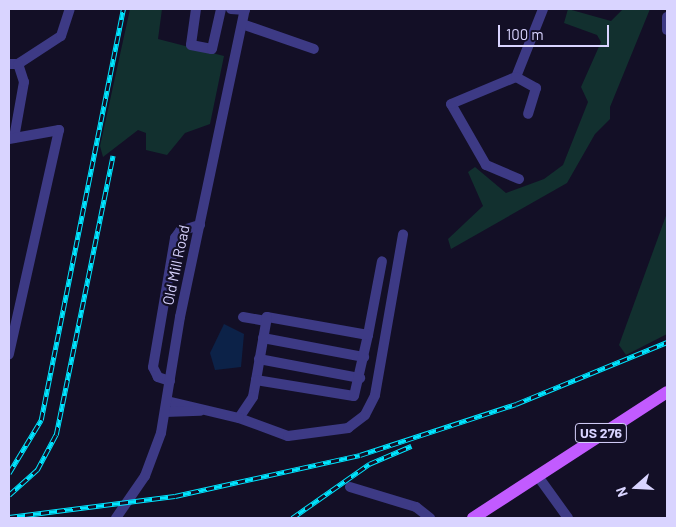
<!DOCTYPE html>
<style>
body{margin:0}
#map{position:relative;width:676px;height:527px;overflow:hidden;background:#130f26;font-family:Barlow,sans-serif}
div>[style]{position:absolute}
.green>*{inset:0;background:#12302f}
.water>*{inset:0;background:#0c2248}
.minor>*{height:10px;margin:-5px;padding:0 5px;transform-origin:5px;border-radius:5px;background:#3d3a85}
.major>*{height:12px;margin:-6px;padding:0 6px;transform-origin:6px;border-radius:6px;background:#c25bff}
.rail>*{height:4.5px;margin-top:-2.25px;transform-origin:0;background:repeating-linear-gradient(90deg,#130f26 0 8px,#00e5ff 0 16px);box-sizing:border-box;border-block:1px solid #00e5ff}
span{translate:-50% -50%;white-space:nowrap;text-align:center;line-height:1.15;-webkit-text-stroke:4.5px #130f26;paint-order:stroke}
.shield-label span{padding:1px 4px;background:#130f26;border:1px solid;border-radius:4px;-webkit-text-stroke-width:0}
.shield-label{font-size:14px;color:#d9d4ff;font-weight:700}
.street-label{font-size:15px;color:#d9d4ff}
.frame{position:absolute;inset:0;border:10px solid #d9d4ff;pointer-events:none}
.north{position:absolute;left:611px;top:462px;width:50px;height:50px;-webkit-text-stroke:4px #130f26;paint-order:stroke;rotate:251deg;font-size:14px;font-weight:700;line-height:20px;text-align:center;color:#d9d4ff}
.north::after{content:'';display:block;margin:auto;width:18px;height:22px;background:#d9d4ff;clip-path:polygon(50% 0,100% 100%,50% 72%,0 100%)}
.scale{position:absolute;left:498px;top:25px;width:111px;height:22px;box-sizing:border-box;border:2px solid #d9d4ff;border-top:0;padding-left:6px;font-size:15px;line-height:18px;white-space:nowrap;color:#d9d4ff;-webkit-text-stroke:4px #130f26;paint-order:stroke}
</style>
<div id="map">
<div class="green">
<div style="clip-path:polygon(130px 9px,162px 9px,158px 39px,224px 56px,210px 124px,185px 133px,167px 155px,146px 150px,146px 133px,138px 130px,103px 157px,100px 146px)"></div>
<div style="clip-path:polygon(568px 9px,611px 21px,623px 9px,650px 9px,610px 107px,610px 119px,595px 134px,567px 183px,451px 249px,448px 239px,483px 206px,468px 172px,475px 167px,506px 193px,544px 179px,563px 165px,588px 102px,581px 87px,601px 42px,597px 35px,564px 23px)"></div>
<div style="clip-path:polygon(667px 213px,667px 334px,626px 355px,619px 345px)"></div>
</div>
<div class="water">
<div style="clip-path:polygon(224px 324px,244px 334px,241px 367px,215px 370px,210px 353px)"></div>
</div>
<div class="minor">
<div style="left:196px;top:9px;width:36px;rotate:98deg"></div>
<div style="left:191px;top:45px;width:21px;rotate:11deg"></div>
<div style="left:212px;top:49px;width:41px;rotate:-77.3deg"></div>
<div style="left:231px;top:9px;width:14px;rotate:4deg"></div>
<div style="left:667px;top:17px;width:13px;rotate:90deg"></div>
<div style="left:242px;top:24px;width:76px;rotate:19.1deg"></div>
<div style="left:9px;top:64px;width:9px"></div>
<div style="left:18px;top:64px;width:51px;rotate:-33.1deg"></div>
<div style="left:61px;top:36px;width:28px;rotate:-72deg"></div>
<div style="left:516px;top:77px;width:73px;rotate:-68.3deg"></div>
<div style="left:14px;top:138px;width:57px;rotate:-79.9deg"></div>
<div style="left:24px;top:82px;width:19px;rotate:-108deg"></div>
<div style="left:9px;top:139px;width:51px;rotate:-10.2deg"></div>
<div style="left:59px;top:130px;width:230px;rotate:102.6deg"></div>
<div style="left:519px;top:179px;width:36px;rotate:-157deg"></div>
<div style="left:486px;top:165px;width:70px;rotate:-119.8deg"></div>
<div style="left:451px;top:104px;width:70px;rotate:-22.6deg"></div>
<div style="left:516px;top:77px;width:23px;rotate:29deg"></div>
<div style="left:536px;top:88px;width:27px;rotate:107deg"></div>
<div style="left:243px;top:317px;width:23px;rotate:10deg"></div>
<div style="left:368px;top:335px;width:75px;rotate:-79.3deg"></div>
<div style="left:263px;top:338px;width:103px;rotate:10.7deg"></div>
<div style="left:259px;top:359px;width:103px;rotate:10.7deg"></div>
<div style="left:256px;top:380px;width:99px;rotate:9.3deg"></div>
<div style="left:354px;top:396px;width:63px;rotate:-77.1deg"></div>
<div style="left:368px;top:335px;width:103px;rotate:-169.9deg"></div>
<div style="left:267px;top:317px;width:64px;rotate:99.9deg"></div>
<div style="left:256px;top:380px;width:17px;rotate:100deg"></div>
<div style="left:253px;top:397px;width:25px;rotate:124deg"></div>
<div style="left:239px;top:418px;width:52px;rotate:20.2deg"></div>
<div style="left:288px;top:436px;width:61px;rotate:-7.6deg"></div>
<div style="left:348px;top:428px;width:21px;rotate:-37deg"></div>
<div style="left:365px;top:415px;width:22px;rotate:-63deg"></div>
<div style="left:375px;top:395px;width:163px;rotate:-80.1deg"></div>
<div style="left:170px;top:381px;width:13px;rotate:-162deg"></div>
<div style="left:158px;top:377px;width:11px;rotate:-117deg"></div>
<div style="left:153px;top:367px;width:131px;rotate:-80.3deg"></div>
<div style="left:175px;top:238px;width:9px;rotate:-54deg"></div>
<div style="left:180px;top:231px;width:21px;rotate:-17deg"></div>
<div style="left:167px;top:401px;width:74px;rotate:13.3deg"></div>
<div style="left:165px;top:412px;width:35px;rotate:-2deg"></div>
<div style="left:537px;top:475px;width:53px;rotate:54.2deg"></div>
<div style="left:350px;top:487px;width:69px;rotate:16.9deg"></div>
<div style="left:416px;top:507px;width:18px;rotate:38deg"></div>
<div style="left:116px;top:518px;width:51px;rotate:-55.4deg"></div>
<div style="left:145px;top:476px;width:46px;rotate:-69.6deg"></div>
<div style="left:161px;top:433px;width:118px;rotate:-80.7deg"></div>
<div style="left:180px;top:317px;width:315px;rotate:-78.1deg"></div>
</div>
<div class="major">
<div style="left:473px;top:518px;width:231px;rotate:-33deg"></div>
</div>
<div class="rail">
<div style="left:9px;top:473px;width:62px;rotate:-58.9deg"></div>
<div style="left:41px;top:420px;width:419px;rotate:-78.7deg"></div>
<div style="left:9px;top:495px;width:38px;rotate:-42deg"></div>
<div style="left:37px;top:470px;width:40px;rotate:-62deg"></div>
<div style="left:56px;top:435px;width:285px;rotate:-78.5deg"></div>
<div style="left:9px;top:517px;width:167px;rotate:-7.2deg"></div>
<div style="left:175px;top:496px;width:189px;rotate:-12.5deg"></div>
<div style="left:360px;top:455px;width:164px;rotate:-18.1deg"></div>
<div style="left:516px;top:404px;width:163px;rotate:-22.3deg"></div>
<div style="left:292px;top:518px;width:94px;rotate:-35deg"></div>
<div style="left:369px;top:464px;width:46px;rotate:-23.2deg"></div>
</div>
<div class="shield-label">
<span style="left:601px;top:433px">US 276</span>
</div>
<div class="street-label">
<span style="left:176px;top:265px;rotate:-78deg">Old Mill Road</span>
</div>
<div class="frame"></div>
<div class="north">N</div>
<div class="scale">100 m</div>
</div>
